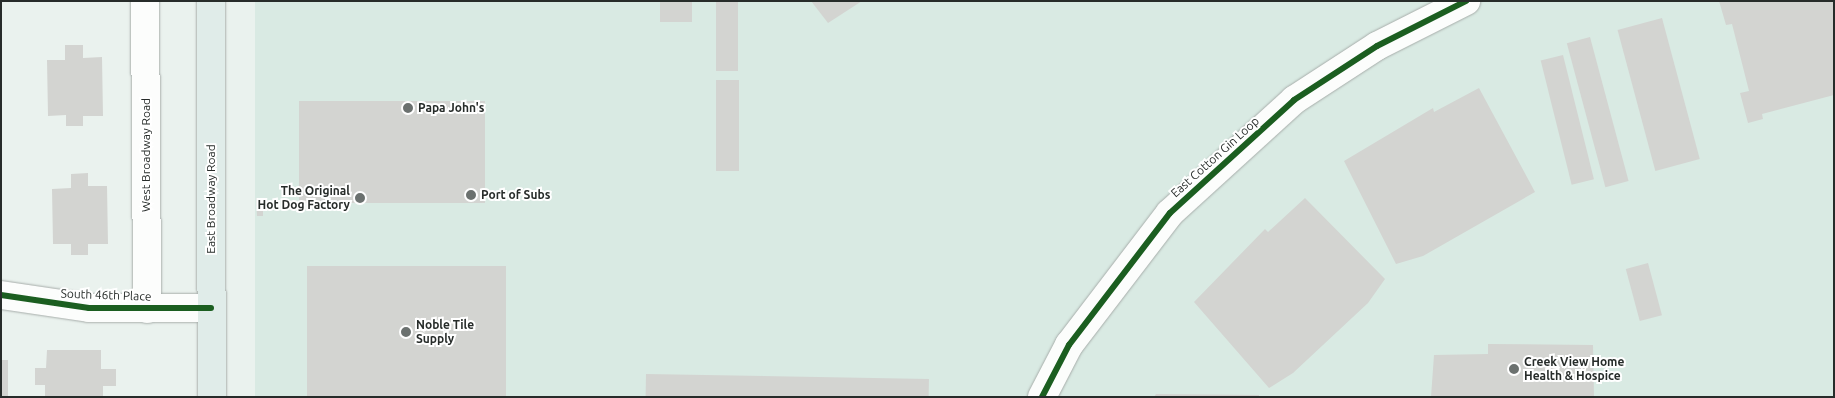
<!DOCTYPE html>
<style>
body{margin:0}
#map{position:relative;width:1835px;height:398px;overflow:hidden;background:#eaf2ee;font-family:Ubuntu,sans-serif}
div>[style]{position:absolute}
.built>*{inset:0;background:#d9eae3;transform-origin:0 0}
.building>*{inset:0;background:#d3d4d1;transform-origin:0 0}
.roads{filter:drop-shadow(0 0 1px #a7adaa) drop-shadow(0 0 1px #a7adaa)}
.minor>*{height:28px;margin:-14px;padding:0 14px;transform-origin:14px;border-radius:14px;background:#fcfdfc}
.major>*{height:28px;margin:-14px;padding:0 14px;transform-origin:14px;border-radius:14px;background:#e0ece9}
.cycleway>*{height:6px;margin:-3px;padding:0 3px;transform-origin:3px;border-radius:3px;background:#1b5e20}
.dots>*{width:14px;height:14px;translate:-50% -50%;box-sizing:border-box;border:2px solid #fff;border-radius:50%}
span{translate:-50% -50%;white-space:nowrap;text-align:center;line-height:1.15;-webkit-text-stroke:4px #fff;paint-order:stroke}
.poi-label{font-size:12px;color:#272c2a;font-weight:700}
.left{translate:0 -50%;text-align:left}
.right{translate:-100% -50%;text-align:right}
.street-label{font-size:12px;color:#272c2a}
.frame{position:absolute;inset:0;border:2px solid #272c2a;pointer-events:none}
</style>
<div id="map">
<div class="built">
<div style="left:255px;top:1px;width:1579px;height:396px"></div>
</div>
<div class="building">
<div style="left:660px;top:1px;width:32px;height:21px"></div>
<div style="left:716px;top:1px;width:22px;height:70px"></div>
<div style="clip-path:polygon(811px 1px,862px 1px,828px 23px)"></div>
<div style="clip-path:polygon(1719px 1px,1834px 1px,1834px 95px,1762px 114px,1763px 119px,1748px 123px,1740px 93px,1749px 91px,1732px 24px,1726px 25px)"></div>
<div style="left:1662px;top:18px;width:146px;height:46px;rotate:75deg"></div>
<div style="left:1590px;top:37px;width:149px;height:24px;rotate:75deg"></div>
<div style="clip-path:polygon(65px 45px,83px 45px,83px 58px,102px 57px,103px 116px,83px 116px,83px 126px,66px 126px,66px 115px,48px 116px,47px 60px,65px 60px)"></div>
<div style="left:1563px;top:55px;width:128px;height:23px;rotate:76deg"></div>
<div style="left:716px;top:80px;width:23px;height:91px"></div>
<div style="clip-path:polygon(1479px 88px,1535px 192px,1423px 256px,1396px 264px,1344px 161px,1433px 108px,1434px 112px)"></div>
<div style="left:299px;top:101px;width:186px;height:102px"></div>
<div style="clip-path:polygon(88px 173px,88px 186px,107px 186px,108px 244px,88px 244px,88px 255px,71px 255px,71px 244px,53px 244px,52px 189px,71px 188px,71px 174px)"></div>
<div style="clip-path:polygon(256px 198px,263px 198px,263px 216px,257px 216px)"></div>
<div style="clip-path:polygon(1305px 198px,1385px 279px,1368px 303px,1293px 373px,1269px 388px,1194px 302px,1265px 229px,1268px 232px)"></div>
<div style="left:1648px;top:263px;width:54px;height:23px;rotate:75deg"></div>
<div style="left:307px;top:266px;width:199px;height:131px"></div>
<div style="clip-path:polygon(1488px 344px,1593px 345px,1594px 397px,1431px 397px,1434px 355px,1488px 354px)"></div>
<div style="clip-path:polygon(47px 350px,101px 350px,101px 369px,116px 369px,116px 386px,103px 386px,103px 397px,45px 397px,45px 385px,35px 385px,35px 368px,46px 368px)"></div>
<div style="left:1px;top:360px;width:7px;height:37px"></div>
<div style="left:646px;top:374px;width:283px;height:23px;rotate:1deg"></div>
<div style="clip-path:polygon(1156px 394px,1259px 395px,1259px 397px,1154px 397px)"></div>
</div>
<div class="roads">
<div class="minor">
<div style="left:145px;top:1px;width:308px;rotate:89.6deg"></div>
<div style="left:1px;top:295px;width:89px;rotate:8.4deg"></div>
<div style="left:89px;top:308px;width:122px"></div>
<div style="left:1042px;top:397px;width:59px;rotate:-62.6deg"></div>
<div style="left:1069px;top:345px;width:166px;rotate:-52.6deg"></div>
<div style="left:1170px;top:213px;width:168px;rotate:-42.3deg"></div>
<div style="left:1294px;top:100px;width:99px;rotate:-33deg"></div>
<div style="left:1377px;top:46px;width:100px;rotate:-26.8deg"></div>
</div>
<div class="major">
<div style="left:211px;top:1px;width:396px;rotate:89.9deg"></div>
</div>
</div>
<div class="cycleway">
<div style="left:1px;top:295px;width:89px;rotate:8.4deg"></div>
<div style="left:89px;top:308px;width:122px"></div>
<div style="left:1042px;top:397px;width:59px;rotate:-62.6deg"></div>
<div style="left:1069px;top:345px;width:166px;rotate:-52.6deg"></div>
<div style="left:1170px;top:213px;width:168px;rotate:-42.3deg"></div>
<div style="left:1294px;top:100px;width:99px;rotate:-33deg"></div>
<div style="left:1377px;top:46px;width:100px;rotate:-26.8deg"></div>
</div>
<div class="dots">
<div style="left:408px;top:108px;background:#6b716f"></div>
<div style="left:471px;top:195px;background:#6b716f"></div>
<div style="left:360px;top:198px;background:#6b716f"></div>
<div style="left:406px;top:332px;background:#6b716f"></div>
<div style="left:1514px;top:369px;background:#6b716f"></div>
</div>
<div class="poi-label">
<span class="left" style="left:418px;top:108px">Papa John's</span>
<span class="right" style="left:350px;top:198px">The Original<br>Hot Dog Factory</span>
<span class="left" style="left:481px;top:195px">Port of Subs</span>
<span class="left" style="left:416px;top:332px">Noble Tile<br>Supply</span>
<span class="left" style="left:1524px;top:369px">Creek View Home<br>Health &amp; Hospice</span>
</div>
<div class="street-label">
<span style="left:146px;top:155px;rotate:-90deg">West Broadway Road</span>
<span style="left:1215px;top:157px;rotate:-42deg">East Cotton Gin Loop</span>
<span style="left:211px;top:199px;rotate:-90deg">East Broadway Road</span>
<span style="left:106px;top:295px;rotate:2deg">South 46th Place</span>
</div>
<div class="frame"></div>
</div>
